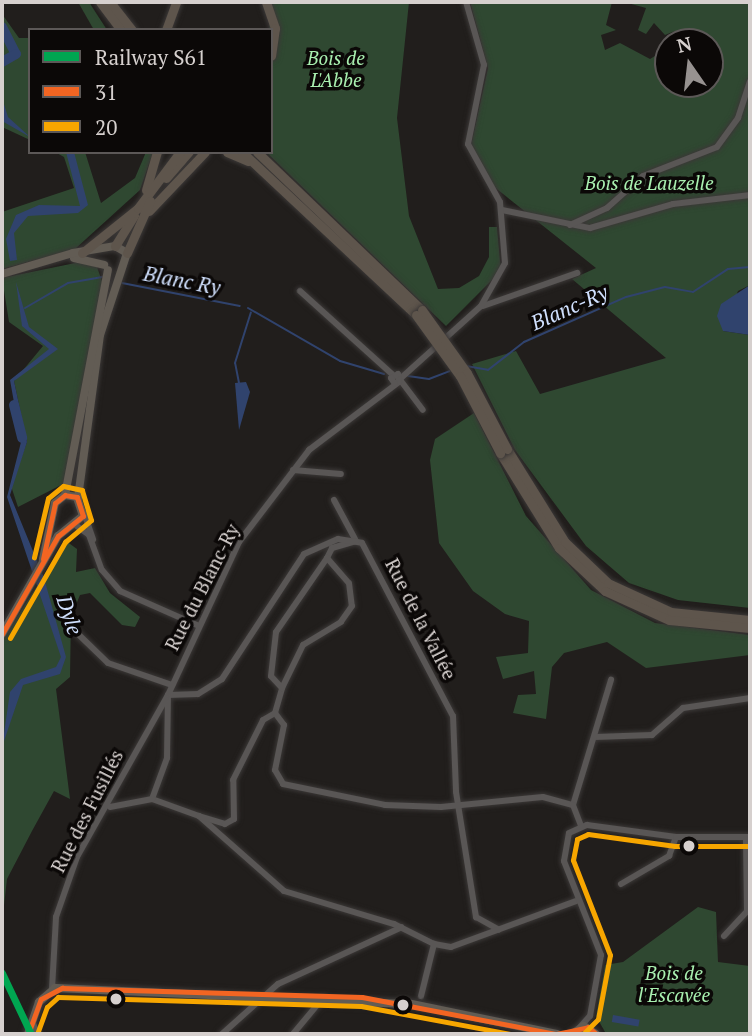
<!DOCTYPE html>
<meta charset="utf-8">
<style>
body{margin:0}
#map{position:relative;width:752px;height:1036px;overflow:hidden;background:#211e1c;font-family:"PT Serif",serif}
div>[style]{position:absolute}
.built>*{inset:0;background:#2b201a}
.green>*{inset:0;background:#2f4831}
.water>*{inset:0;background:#30436d;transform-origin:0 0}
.stream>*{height:2px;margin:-1px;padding:0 1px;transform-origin:1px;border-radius:1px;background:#30436d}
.river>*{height:10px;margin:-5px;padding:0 5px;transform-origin:5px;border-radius:5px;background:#30436d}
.roads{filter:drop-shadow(0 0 2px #3b3837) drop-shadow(0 0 2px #3b3837)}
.minor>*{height:6px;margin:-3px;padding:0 3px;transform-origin:3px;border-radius:3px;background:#595655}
.major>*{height:8px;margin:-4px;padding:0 4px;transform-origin:4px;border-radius:4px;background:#625c54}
.highway>*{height:9px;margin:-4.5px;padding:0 4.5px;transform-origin:4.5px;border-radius:4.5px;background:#5e554c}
.bridges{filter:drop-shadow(0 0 2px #3b3837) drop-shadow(0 0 2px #3b3837)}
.highway-bridge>*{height:9px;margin:-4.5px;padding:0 4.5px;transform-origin:4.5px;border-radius:4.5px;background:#5e554c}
.bus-1>*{height:5px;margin:-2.5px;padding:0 2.5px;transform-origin:2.5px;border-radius:2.5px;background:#f26522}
.bus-2>*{height:5px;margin:-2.5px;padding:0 2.5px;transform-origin:2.5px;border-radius:2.5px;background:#f7a600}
.rail-1>*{height:7px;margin:-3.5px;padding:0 3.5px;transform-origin:3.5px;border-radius:3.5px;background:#00a651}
.dots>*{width:19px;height:19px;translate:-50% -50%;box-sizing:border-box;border:4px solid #0b0807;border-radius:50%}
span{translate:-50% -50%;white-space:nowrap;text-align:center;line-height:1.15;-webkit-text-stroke:7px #0b0807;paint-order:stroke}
.park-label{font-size:19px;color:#a9f0b0;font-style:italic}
.street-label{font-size:19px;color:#d6d0ce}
.water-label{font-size:21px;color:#d0e0fe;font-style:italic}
.frame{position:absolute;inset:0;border:4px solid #d6d0ce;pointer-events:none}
.legend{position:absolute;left:28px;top:28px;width:245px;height:126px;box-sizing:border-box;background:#0b0807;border:2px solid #5c5857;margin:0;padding:9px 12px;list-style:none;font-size:21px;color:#d6d0ce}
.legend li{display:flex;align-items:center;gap:14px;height:35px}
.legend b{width:35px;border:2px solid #5c5857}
.north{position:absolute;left:654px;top:28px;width:70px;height:70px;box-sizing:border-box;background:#0b0807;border:2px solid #5c5857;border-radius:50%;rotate:346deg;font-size:19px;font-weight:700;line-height:28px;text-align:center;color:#d6d0ce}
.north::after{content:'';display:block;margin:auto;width:24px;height:32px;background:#979290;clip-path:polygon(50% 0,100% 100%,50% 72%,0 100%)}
</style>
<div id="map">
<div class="built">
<div style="clip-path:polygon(476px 1025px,521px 1034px,474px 1034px)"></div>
</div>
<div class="green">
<div style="clip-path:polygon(78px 2px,89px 2px,107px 30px,94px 30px)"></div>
<div style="clip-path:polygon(269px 2px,409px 2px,397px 118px,409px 216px,438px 289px,459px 288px,479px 276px,489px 257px,489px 227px,497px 227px,501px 271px,446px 326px,266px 152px,271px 152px)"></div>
<div style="clip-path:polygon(470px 2px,612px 2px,606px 25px,616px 30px,601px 35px,605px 50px,620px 43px,650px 59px,665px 50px,668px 84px,710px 84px,715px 46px,675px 31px,665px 35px,654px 23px,646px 34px,638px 30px,646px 8px,624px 2px,750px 2px,750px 285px,738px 291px,723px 331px,750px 335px,750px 608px,678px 600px,629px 583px,586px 546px,515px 450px,472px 364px,516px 351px,540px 394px,666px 358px,572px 279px,596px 268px,483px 178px,470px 150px,488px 68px)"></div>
<div style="clip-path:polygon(2px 14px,19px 38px,30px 38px,30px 140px,2px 127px)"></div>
<div style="clip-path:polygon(55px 152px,85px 152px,101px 203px,135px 178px,146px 152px,153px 152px,140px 190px,75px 249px,2px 269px,2px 212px,74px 188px,64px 157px)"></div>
<div style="clip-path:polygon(80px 262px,97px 267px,103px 284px,65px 483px,18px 507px,11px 486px,27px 442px,14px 381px,43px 346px,9px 322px,2px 278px)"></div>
<div style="clip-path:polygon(474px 413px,526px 516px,591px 590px,655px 623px,750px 635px,750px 655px,646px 668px,607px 642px,564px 653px,552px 667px,546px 719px,513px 713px,518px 695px,536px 694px,534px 671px,503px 679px,496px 657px,528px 653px,529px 621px,505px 614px,473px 591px,439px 543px,430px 460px,435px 439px)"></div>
<div style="clip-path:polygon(66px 541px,77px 549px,76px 572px,95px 568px,110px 593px,140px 617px,135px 627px,122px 625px,90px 593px,80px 595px,71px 617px,70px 677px,56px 689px,70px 799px,54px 791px,32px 831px,7px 879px,2px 923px,2px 640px)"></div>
<div style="clip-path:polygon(698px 907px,716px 912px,718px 962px,750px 966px,750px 1034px,605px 1032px,596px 1016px,605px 965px,623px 962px)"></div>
</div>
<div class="water">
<div style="clip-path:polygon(2px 98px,8px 117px,30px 137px,2px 121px)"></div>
<div style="clip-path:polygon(66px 152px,74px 152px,88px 205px,78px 213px,28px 216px,14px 233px,17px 260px,10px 261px,6px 239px,16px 215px,39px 205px,80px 206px)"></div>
<div style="clip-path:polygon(16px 282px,29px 327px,58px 349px,14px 381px,27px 442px,10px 495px,44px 578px,66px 657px,60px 674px,23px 685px,2px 747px,10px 692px,21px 679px,56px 667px,61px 657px,7px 497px,21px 442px,10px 380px,49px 349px,22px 326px)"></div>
<div style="clip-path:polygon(750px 285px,750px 335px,723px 331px,717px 316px,721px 304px)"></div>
<div style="clip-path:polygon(246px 382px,250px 392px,239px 430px,235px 383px)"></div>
<div style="left:613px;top:1015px;width:27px;height:7px;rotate:10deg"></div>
</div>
<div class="stream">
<div style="left:122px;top:283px;width:120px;rotate:11deg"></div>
<div style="left:25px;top:308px;width:50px;rotate:-30.2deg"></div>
<div style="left:68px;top:283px;width:35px;rotate:-10deg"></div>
<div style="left:248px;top:308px;width:106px;rotate:29.9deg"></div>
<div style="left:340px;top:361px;width:46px;rotate:16.5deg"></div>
<div style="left:466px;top:366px;width:22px;rotate:10deg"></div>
<div style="left:488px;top:370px;width:46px;rotate:-37.9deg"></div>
<div style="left:524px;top:342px;width:111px;rotate:-23.8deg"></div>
<div style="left:626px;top:297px;width:40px;rotate:-14.4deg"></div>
<div style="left:665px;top:287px;width:28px;rotate:10deg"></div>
<div style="left:693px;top:292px;width:42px;rotate:-33.3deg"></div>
<div style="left:728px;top:269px;width:22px;rotate:-5deg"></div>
<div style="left:408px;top:376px;width:21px;rotate:8deg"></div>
<div style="left:429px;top:379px;width:22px;rotate:-21deg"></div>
<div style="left:239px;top:383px;width:20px;rotate:-101deg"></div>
<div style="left:235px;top:363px;width:53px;rotate:-72.6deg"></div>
</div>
<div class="river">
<div style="left:2px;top:27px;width:30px;rotate:63deg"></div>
<div style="left:16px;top:54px;width:16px;rotate:150deg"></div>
<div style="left:14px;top:405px;width:34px;rotate:76deg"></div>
</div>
<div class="roads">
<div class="minor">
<div style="left:502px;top:210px;width:90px;rotate:11.6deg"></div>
<div style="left:590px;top:228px;width:86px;rotate:-16.1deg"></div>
<div style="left:673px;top:204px;width:78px;rotate:-6.7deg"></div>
<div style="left:570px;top:225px;width:41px;rotate:-24.7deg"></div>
<div style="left:607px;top:208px;width:48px;rotate:-41.6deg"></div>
<div style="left:643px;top:176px;width:79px;rotate:-21.4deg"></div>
<div style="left:717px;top:147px;width:36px;rotate:-54deg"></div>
<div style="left:738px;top:118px;width:38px;rotate:-72deg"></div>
<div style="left:300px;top:291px;width:125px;rotate:42.1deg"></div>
<div style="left:483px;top:306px;width:100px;rotate:-19.3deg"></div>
<div style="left:401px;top:378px;width:108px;rotate:-42deg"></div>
<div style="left:481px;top:306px;width:49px;rotate:-60.8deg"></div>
<div style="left:505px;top:263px;width:61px;rotate:-94.7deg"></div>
<div style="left:500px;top:202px;width:66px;rotate:-118.9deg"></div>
<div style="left:468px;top:144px;width:81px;rotate:-78.6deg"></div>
<div style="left:484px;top:65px;width:66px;rotate:-105.9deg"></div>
<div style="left:401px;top:381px;width:36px;rotate:53deg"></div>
<div style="left:293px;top:470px;width:48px;rotate:4.8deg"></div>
<div style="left:334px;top:500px;width:44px;rotate:61.7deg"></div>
<div style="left:84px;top:513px;width:28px;rotate:71deg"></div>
<div style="left:74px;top:524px;width:19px;rotate:36deg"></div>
<div style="left:89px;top:535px;width:37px;rotate:70deg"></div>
<div style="left:102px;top:570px;width:28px;rotate:49deg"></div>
<div style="left:120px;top:591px;width:84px;rotate:23.8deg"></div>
<div style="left:327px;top:558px;width:11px;rotate:-63deg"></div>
<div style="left:332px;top:548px;width:25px;rotate:-16deg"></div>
<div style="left:77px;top:633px;width:43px;rotate:44.1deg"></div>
<div style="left:108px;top:663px;width:68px;rotate:19deg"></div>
<div style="left:168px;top:695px;width:30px;rotate:-2deg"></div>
<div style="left:198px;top:694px;width:28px;rotate:-32deg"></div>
<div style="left:222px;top:679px;width:149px;rotate:-56.7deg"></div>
<div style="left:304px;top:554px;width:37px;rotate:-24deg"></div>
<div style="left:338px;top:539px;width:24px;rotate:9deg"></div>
<div style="left:362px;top:543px;width:195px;rotate:62.3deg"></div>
<div style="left:453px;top:716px;width:76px;rotate:87.7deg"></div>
<div style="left:456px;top:792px;width:127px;rotate:80.9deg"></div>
<div style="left:476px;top:917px;width:26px;rotate:29deg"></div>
<div style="left:275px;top:713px;width:26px;rotate:-74deg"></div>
<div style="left:282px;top:688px;width:16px;rotate:-133deg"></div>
<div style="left:271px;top:676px;width:44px;rotate:-83.5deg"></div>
<div style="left:276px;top:632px;width:90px;rotate:-55.4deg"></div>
<div style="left:327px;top:558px;width:33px;rotate:49deg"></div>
<div style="left:349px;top:583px;width:23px;rotate:83deg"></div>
<div style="left:352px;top:606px;width:19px;rotate:125deg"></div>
<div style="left:341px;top:622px;width:44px;rotate:148.8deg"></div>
<div style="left:303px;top:645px;width:48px;rotate:116deg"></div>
<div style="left:595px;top:737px;width:57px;rotate:-2deg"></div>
<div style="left:652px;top:735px;width:41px;rotate:-41.1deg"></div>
<div style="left:683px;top:708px;width:68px;rotate:-8.5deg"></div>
<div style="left:152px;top:799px;width:50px;rotate:19.9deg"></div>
<div style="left:199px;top:816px;width:113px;rotate:41.4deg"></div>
<div style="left:284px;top:891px;width:115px;rotate:16.7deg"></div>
<div style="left:394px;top:924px;width:45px;rotate:26.6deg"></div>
<div style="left:152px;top:799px;width:44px;rotate:-69.9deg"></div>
<div style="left:167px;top:758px;width:63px;rotate:-89.1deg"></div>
<div style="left:573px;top:805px;width:131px;rotate:-73.1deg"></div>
<div style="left:110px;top:807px;width:43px;rotate:-10.8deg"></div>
<div style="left:199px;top:816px;width:27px;rotate:17deg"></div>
<div style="left:225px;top:824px;width:10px;rotate:-29deg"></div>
<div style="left:234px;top:819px;width:39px;rotate:-91deg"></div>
<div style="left:233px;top:780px;width:67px;rotate:-63.4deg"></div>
<div style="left:263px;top:720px;width:14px;rotate:-30deg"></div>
<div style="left:275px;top:713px;width:15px;rotate:53deg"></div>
<div style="left:284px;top:725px;width:46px;rotate:101.3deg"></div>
<div style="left:275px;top:770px;width:16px;rotate:60deg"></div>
<div style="left:283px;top:784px;width:104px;rotate:11.6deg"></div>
<div style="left:385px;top:805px;width:56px;rotate:2deg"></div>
<div style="left:441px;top:807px;width:102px;rotate:-5.6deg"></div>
<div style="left:543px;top:797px;width:31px;rotate:15deg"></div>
<div style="left:573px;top:805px;width:22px;rotate:69deg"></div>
<div style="left:621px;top:884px;width:56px;rotate:-30.3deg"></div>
<div style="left:669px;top:856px;width:20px;rotate:-70deg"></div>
<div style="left:724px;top:936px;width:34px;rotate:-47deg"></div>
<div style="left:747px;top:911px;width:74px;rotate:-90.8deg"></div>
<div style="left:434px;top:944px;width:17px;rotate:10deg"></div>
<div style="left:451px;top:947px;width:133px;rotate:-20.2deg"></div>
<div style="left:52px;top:989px;width:72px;rotate:-86.8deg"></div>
<div style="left:56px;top:917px;width:64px;rotate:-70.7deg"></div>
<div style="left:77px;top:857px;width:186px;rotate:-60.7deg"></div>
<div style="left:168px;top:695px;width:169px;rotate:-65.1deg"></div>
<div style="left:239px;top:542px;width:116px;rotate:-52.7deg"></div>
<div style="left:309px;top:450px;width:113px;rotate:-37.1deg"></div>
<div style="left:399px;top:382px;width:8px;rotate:-97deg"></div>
<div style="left:398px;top:374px;width:8px;rotate:150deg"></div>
<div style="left:391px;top:378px;width:7px;rotate:56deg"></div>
<div style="left:421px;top:996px;width:54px;rotate:-76deg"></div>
<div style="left:33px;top:1023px;width:12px;rotate:70deg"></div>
<div style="left:580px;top:1027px;width:15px;rotate:-48deg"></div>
<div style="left:590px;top:1016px;width:62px;rotate:-79.8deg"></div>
<div style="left:601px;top:955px;width:101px;rotate:-111.5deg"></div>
<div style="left:564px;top:861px;width:28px;rotate:-80deg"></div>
<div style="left:569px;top:833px;width:20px;rotate:-24deg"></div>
<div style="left:587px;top:825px;width:90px;rotate:7.7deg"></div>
<div style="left:676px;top:837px;width:74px"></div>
<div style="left:222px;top:1034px;width:75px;rotate:-41.8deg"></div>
<div style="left:278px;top:984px;width:136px;rotate:-24.7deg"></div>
<div style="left:293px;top:1034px;width:47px;rotate:-50.2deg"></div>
</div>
<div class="major">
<div style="left:74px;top:258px;width:31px;rotate:13deg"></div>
<div style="left:2px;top:274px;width:74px;rotate:-16.5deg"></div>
<div style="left:73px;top:253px;width:43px;rotate:-9.5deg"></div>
<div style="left:115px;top:246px;width:14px;rotate:30deg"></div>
<div style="left:127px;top:253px;width:86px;rotate:108.2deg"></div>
<div style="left:100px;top:335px;width:164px;rotate:97.7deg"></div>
<div style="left:65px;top:495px;width:229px;rotate:-79.2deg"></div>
<div style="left:2px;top:634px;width:113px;rotate:-60.3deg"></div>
<div style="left:58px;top:536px;width:32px;rotate:-39deg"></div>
<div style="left:83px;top:516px;width:20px;rotate:-108deg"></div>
<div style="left:77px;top:497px;width:12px;rotate:-171deg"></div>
<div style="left:65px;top:495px;width:13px;rotate:141deg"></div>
<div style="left:55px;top:503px;width:57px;rotate:102.1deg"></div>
<div style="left:402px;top:1002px;width:158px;rotate:11.7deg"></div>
<div style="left:28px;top:1034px;width:34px;rotate:-71deg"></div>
<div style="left:39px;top:1002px;width:21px;rotate:-41deg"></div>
<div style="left:55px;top:988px;width:352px;rotate:2.6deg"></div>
<div style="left:572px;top:1034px;width:14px;rotate:-34deg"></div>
<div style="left:584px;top:1026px;width:14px;rotate:34deg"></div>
</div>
<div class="highway">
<div style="left:100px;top:2px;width:35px;rotate:53deg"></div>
<div style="left:110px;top:2px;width:36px;rotate:52deg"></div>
<div style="left:266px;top:2px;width:28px;rotate:71deg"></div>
<div style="left:275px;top:28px;width:28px;rotate:98deg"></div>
<div style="left:166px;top:30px;width:30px;rotate:-70deg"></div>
<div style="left:227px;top:152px;width:23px;rotate:23deg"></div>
<div style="left:242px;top:152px;width:238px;rotate:43.1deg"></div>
<div style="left:257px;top:152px;width:228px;rotate:43.8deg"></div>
<div style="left:166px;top:178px;width:35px;rotate:-49deg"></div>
<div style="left:146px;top:190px;width:40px;rotate:-74deg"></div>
<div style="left:149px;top:211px;width:81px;rotate:-46.5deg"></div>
<div style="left:115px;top:246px;width:36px;rotate:-58deg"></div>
<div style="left:82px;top:253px;width:72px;rotate:-38.8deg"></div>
<div style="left:138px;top:208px;width:70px;rotate:-53.1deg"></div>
<div style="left:127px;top:253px;width:57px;rotate:-66.1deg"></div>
<div style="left:507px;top:449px;width:110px;rotate:58.1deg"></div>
<div style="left:565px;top:542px;width:59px;rotate:43.6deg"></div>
<div style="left:608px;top:583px;width:69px;rotate:24.7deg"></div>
<div style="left:671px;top:612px;width:79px;rotate:5.8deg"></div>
<div style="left:500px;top:453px;width:112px;rotate:58.2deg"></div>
<div style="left:559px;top:548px;width:63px;rotate:43.1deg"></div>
<div style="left:605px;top:591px;width:70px;rotate:24.4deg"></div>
<div style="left:669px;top:620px;width:81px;rotate:5.6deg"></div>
</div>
</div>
<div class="bridges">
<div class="highway-bridge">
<div style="left:422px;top:310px;width:77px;rotate:54.5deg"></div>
<div style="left:467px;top:373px;width:86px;rotate:62.2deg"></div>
<div style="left:416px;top:315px;width:75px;rotate:54.2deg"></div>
<div style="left:460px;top:376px;width:87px;rotate:62.5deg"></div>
</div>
</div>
<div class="bus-1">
<div style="left:2px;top:634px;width:113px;rotate:-60.3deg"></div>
<div style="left:58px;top:536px;width:32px;rotate:-39deg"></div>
<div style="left:83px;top:516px;width:20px;rotate:-108deg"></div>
<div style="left:77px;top:497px;width:12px;rotate:-171deg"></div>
<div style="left:65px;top:495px;width:13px;rotate:141deg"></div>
<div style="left:55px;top:503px;width:57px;rotate:102.1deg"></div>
<div style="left:28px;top:1034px;width:37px;rotate:-70deg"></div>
<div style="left:41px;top:999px;width:24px;rotate:-28deg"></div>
<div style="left:62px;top:988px;width:300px;rotate:1.7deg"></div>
<div style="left:362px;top:997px;width:197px;rotate:10.8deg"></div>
<div style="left:556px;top:1034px;width:33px;rotate:-12deg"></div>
<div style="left:588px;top:1027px;width:11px;rotate:41deg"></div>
</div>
<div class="bus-2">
<div style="left:10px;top:638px;width:111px;rotate:-60.2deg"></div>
<div style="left:65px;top:542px;width:34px;rotate:-40deg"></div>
<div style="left:91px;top:520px;width:31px;rotate:-107deg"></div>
<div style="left:82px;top:490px;width:19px;rotate:-168deg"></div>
<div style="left:63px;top:486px;width:19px;rotate:141deg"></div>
<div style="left:48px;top:498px;width:61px;rotate:103.3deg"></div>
<div style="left:37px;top:1034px;width:29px;rotate:-70deg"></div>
<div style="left:47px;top:1007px;width:15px;rotate:-42deg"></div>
<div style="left:58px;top:997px;width:303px;rotate:1.7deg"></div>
<div style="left:361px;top:1006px;width:153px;rotate:10.6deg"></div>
<div style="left:583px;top:1034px;width:21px;rotate:-45deg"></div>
<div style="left:598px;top:1019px;width:65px;rotate:-79.4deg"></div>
<div style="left:610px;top:955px;width:102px;rotate:-111.3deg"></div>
<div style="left:573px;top:860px;width:21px;rotate:-79deg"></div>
<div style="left:577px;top:839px;width:12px;rotate:-24deg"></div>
<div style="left:588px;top:834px;width:88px;rotate:7.9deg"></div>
<div style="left:675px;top:846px;width:75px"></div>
</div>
<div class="rail-1">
<div style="left:2px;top:973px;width:68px;rotate:64.6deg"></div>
</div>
<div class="dots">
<div style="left:689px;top:846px;background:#d6d0ce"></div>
<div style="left:116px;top:999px;background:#d6d0ce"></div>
<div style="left:403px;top:1005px;background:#d6d0ce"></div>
</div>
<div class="park-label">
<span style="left:336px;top:69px">Bois de<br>L'Abbe</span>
<span style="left:649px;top:183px">Bois de Lauzelle</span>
<span style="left:674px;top:984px">Bois de<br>l'Escavée</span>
</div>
<div class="street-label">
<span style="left:202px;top:587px;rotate:-63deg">Rue du Blanc-Ry</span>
<span style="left:421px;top:619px;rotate:63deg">Rue de la Vallée</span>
<span style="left:87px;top:811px;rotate:-63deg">Rue des Fusillés</span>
</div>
<div class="water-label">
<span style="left:182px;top:280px;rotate:11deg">Blanc Ry</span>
<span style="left:569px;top:307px;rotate:-24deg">Blanc-Ry</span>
<span style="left:70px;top:615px;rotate:72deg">Dyle</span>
</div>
<div class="frame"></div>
<ul class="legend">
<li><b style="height:9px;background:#00a651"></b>Railway S61</li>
<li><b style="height:9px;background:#f26522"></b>31</li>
<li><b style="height:9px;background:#f7a600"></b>20</li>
</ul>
<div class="north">N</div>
</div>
